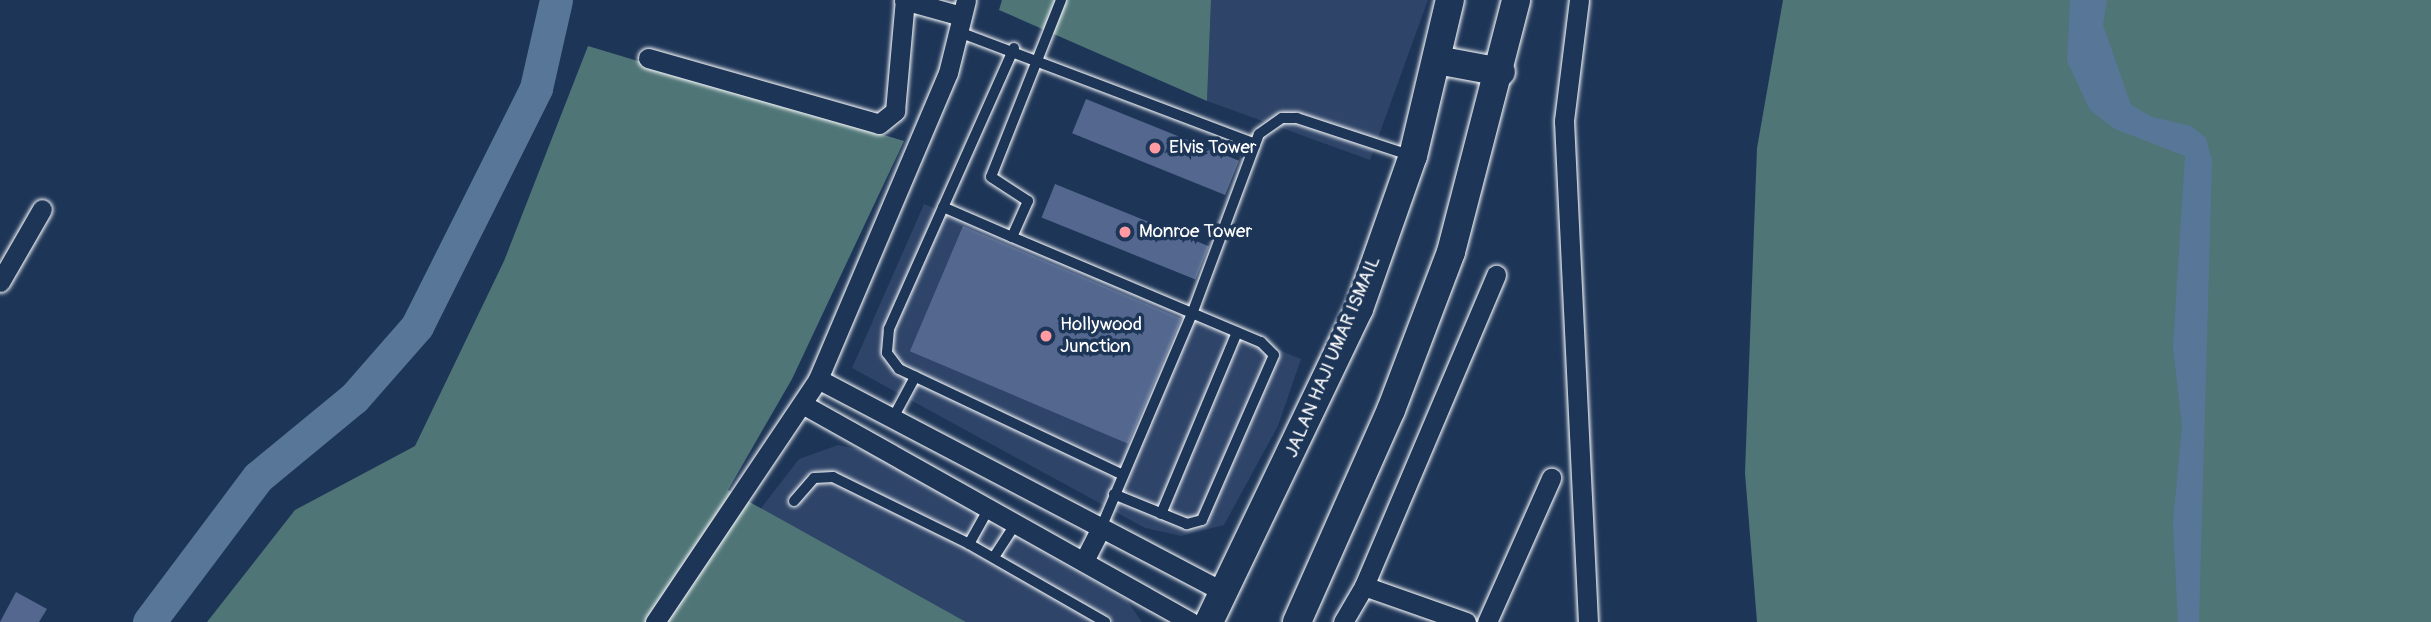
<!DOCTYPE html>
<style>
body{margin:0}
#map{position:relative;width:2431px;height:622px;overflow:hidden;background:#1d3557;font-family:Pangolin,sans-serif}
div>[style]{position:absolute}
.built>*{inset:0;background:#2e4468}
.green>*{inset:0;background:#4f7577}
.water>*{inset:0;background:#587798}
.river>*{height:33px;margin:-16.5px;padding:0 16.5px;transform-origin:16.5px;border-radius:16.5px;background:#587798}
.building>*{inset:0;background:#54688f;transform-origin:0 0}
.roads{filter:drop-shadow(0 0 2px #fff) drop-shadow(0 0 2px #fff)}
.service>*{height:10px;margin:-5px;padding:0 5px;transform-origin:5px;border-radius:5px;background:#1d3557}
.minor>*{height:19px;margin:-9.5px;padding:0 9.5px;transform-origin:9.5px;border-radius:9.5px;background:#1d3557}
.secondary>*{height:28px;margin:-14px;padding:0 14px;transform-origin:14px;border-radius:14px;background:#1d3557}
.dots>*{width:19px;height:19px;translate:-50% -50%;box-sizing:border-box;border:4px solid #1d3557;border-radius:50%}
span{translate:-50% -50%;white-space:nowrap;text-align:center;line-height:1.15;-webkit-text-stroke:7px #1d3557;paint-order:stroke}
.poi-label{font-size:19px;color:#fff}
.left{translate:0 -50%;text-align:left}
.street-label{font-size:19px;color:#fff}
</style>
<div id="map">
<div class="built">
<div style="clip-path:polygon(1211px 0,1428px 0,1370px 160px,1207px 101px)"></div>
<div style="clip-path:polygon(924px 204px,1301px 359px,1278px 426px,1224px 525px,1181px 536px,1145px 528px,852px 368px)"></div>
<div style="clip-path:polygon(838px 445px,869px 452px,1126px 599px,1142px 622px,966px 622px,758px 512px,799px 459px)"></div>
</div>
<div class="green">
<div style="clip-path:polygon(1002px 0,1211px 0,1207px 101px,999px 10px)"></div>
<div style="clip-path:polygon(1783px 0,2431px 0,2431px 622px,1757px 622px,1745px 473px,1757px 148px)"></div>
<div style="clip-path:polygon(588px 46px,904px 141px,792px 379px,728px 490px,966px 622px,207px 622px,295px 510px,415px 446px,504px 261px)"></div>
</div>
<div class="water">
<div style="clip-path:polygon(2070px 0,2107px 0,2103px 25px,2131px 105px,2152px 117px,2191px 126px,2206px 138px,2212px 161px,2199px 622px,2178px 622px,2173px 522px,2182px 426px,2173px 347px,2185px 156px,2115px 129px,2090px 110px,2067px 61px)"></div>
</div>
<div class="river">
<div style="left:149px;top:622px;width:181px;rotate:-53.1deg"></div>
<div style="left:258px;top:477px;width:124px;rotate:-39.5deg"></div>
<div style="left:354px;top:398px;width:96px;rotate:-48.8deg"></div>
<div style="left:417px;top:326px;width:266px;rotate:-63.4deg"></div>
<div style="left:536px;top:88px;width:90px;rotate:-77.2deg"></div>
</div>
<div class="building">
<div style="left:1086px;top:99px;width:165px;height:37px;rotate:22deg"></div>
<div style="left:1055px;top:184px;width:166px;height:36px;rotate:22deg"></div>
<div style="left:963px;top:226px;width:237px;height:136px;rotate:23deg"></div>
<div style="clip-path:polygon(16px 592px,47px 609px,39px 622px,0 622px)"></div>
</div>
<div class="roads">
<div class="service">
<div style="left:1061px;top:0;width:190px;rotate:111.6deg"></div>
<div style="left:991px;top:177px;width:44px;rotate:33deg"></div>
<div style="left:1028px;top:201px;width:39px;rotate:114deg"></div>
<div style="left:1012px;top:237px;width:270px;rotate:22.9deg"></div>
<div style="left:1261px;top:342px;width:18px;rotate:45deg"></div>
<div style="left:1274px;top:355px;width:180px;rotate:113.6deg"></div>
<div style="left:1202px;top:520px;width:16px;rotate:165deg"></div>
<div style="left:1187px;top:524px;width:79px;rotate:-157.7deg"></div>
<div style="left:959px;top:32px;width:314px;rotate:20.7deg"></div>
<div style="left:1014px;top:48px;width:308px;rotate:114deg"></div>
<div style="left:889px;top:329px;width:24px;rotate:95deg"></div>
<div style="left:887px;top:353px;width:20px;rotate:53deg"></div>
<div style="left:899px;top:369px;width:248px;rotate:25.3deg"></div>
<div style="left:943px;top:207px;width:75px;rotate:23.5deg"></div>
<div style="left:893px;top:418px;width:47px;rotate:-61.8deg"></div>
<div style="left:794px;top:501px;width:30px;rotate:-49deg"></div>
<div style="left:814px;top:478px;width:19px;rotate:-3deg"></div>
<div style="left:833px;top:477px;width:152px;rotate:26.2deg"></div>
<div style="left:969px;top:544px;width:157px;rotate:29.8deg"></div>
<div style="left:1161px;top:514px;width:197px;rotate:-67.3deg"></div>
<div style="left:1101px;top:528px;width:233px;rotate:-67deg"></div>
<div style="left:1192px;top:314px;width:192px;rotate:-69.6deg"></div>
<div style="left:1259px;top:134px;width:28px;rotate:-35deg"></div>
<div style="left:1282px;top:118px;width:15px"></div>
<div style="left:1297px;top:118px;width:121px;rotate:18.3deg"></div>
<div style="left:969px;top:544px;width:41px;rotate:-60.9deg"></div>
<div style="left:994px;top:557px;width:40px;rotate:-57.1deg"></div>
</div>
<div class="minor">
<div style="left:904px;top:0;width:59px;rotate:15.7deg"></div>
<div style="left:1579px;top:0;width:122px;rotate:97.1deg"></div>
<div style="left:1564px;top:121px;width:502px;rotate:87.26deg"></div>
<div style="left:648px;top:58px;width:240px;rotate:15.9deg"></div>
<div style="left:879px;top:124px;width:21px;rotate:-39deg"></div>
<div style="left:895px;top:111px;width:111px;rotate:-84.9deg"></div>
<div style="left:0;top:282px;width:84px;rotate:-60.1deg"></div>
<div style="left:818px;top:379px;width:460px;rotate:27.7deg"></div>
<div style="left:804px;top:405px;width:443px;rotate:29.3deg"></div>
<div style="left:1084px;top:561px;width:37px;rotate:-63deg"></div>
<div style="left:1364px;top:586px;width:108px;rotate:19.4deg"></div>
<div style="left:655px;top:622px;width:293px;rotate:-56.1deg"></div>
<div style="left:818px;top:379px;width:332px;rotate:-67deg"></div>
<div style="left:948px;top:73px;width:75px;rotate:-76.1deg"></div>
<div style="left:1343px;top:622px;width:42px;rotate:-59.7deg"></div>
<div style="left:1364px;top:586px;width:338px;rotate:-67deg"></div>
<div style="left:1487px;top:622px;width:158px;rotate:-66deg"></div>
</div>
<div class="secondary">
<div style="left:1437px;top:60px;width:65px;rotate:10.6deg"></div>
<div style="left:1209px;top:622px;width:347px;rotate:-64.4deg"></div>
<div style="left:1359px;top:309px;width:162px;rotate:-70.6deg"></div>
<div style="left:1413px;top:156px;width:160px;rotate:-76.7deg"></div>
<div style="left:1297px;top:622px;width:232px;rotate:-66.1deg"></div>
<div style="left:1391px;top:410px;width:169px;rotate:-69.2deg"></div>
<div style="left:1451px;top:252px;width:260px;rotate:-75.5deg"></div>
</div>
</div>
<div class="dots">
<div style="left:1155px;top:148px;background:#ff9aa2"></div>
<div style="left:1125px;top:232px;background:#ff9aa2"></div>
<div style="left:1046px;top:336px;background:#ff9aa2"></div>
</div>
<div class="poi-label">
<span class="left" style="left:1169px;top:148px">Elvis Tower</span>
<span class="left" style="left:1139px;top:232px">Monroe Tower</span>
<span class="left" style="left:1060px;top:336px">Hollywood<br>Junction</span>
</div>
<div class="street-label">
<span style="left:1333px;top:357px;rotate:-67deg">JALAN HAJI UMAR ISMAIL</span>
</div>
</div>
